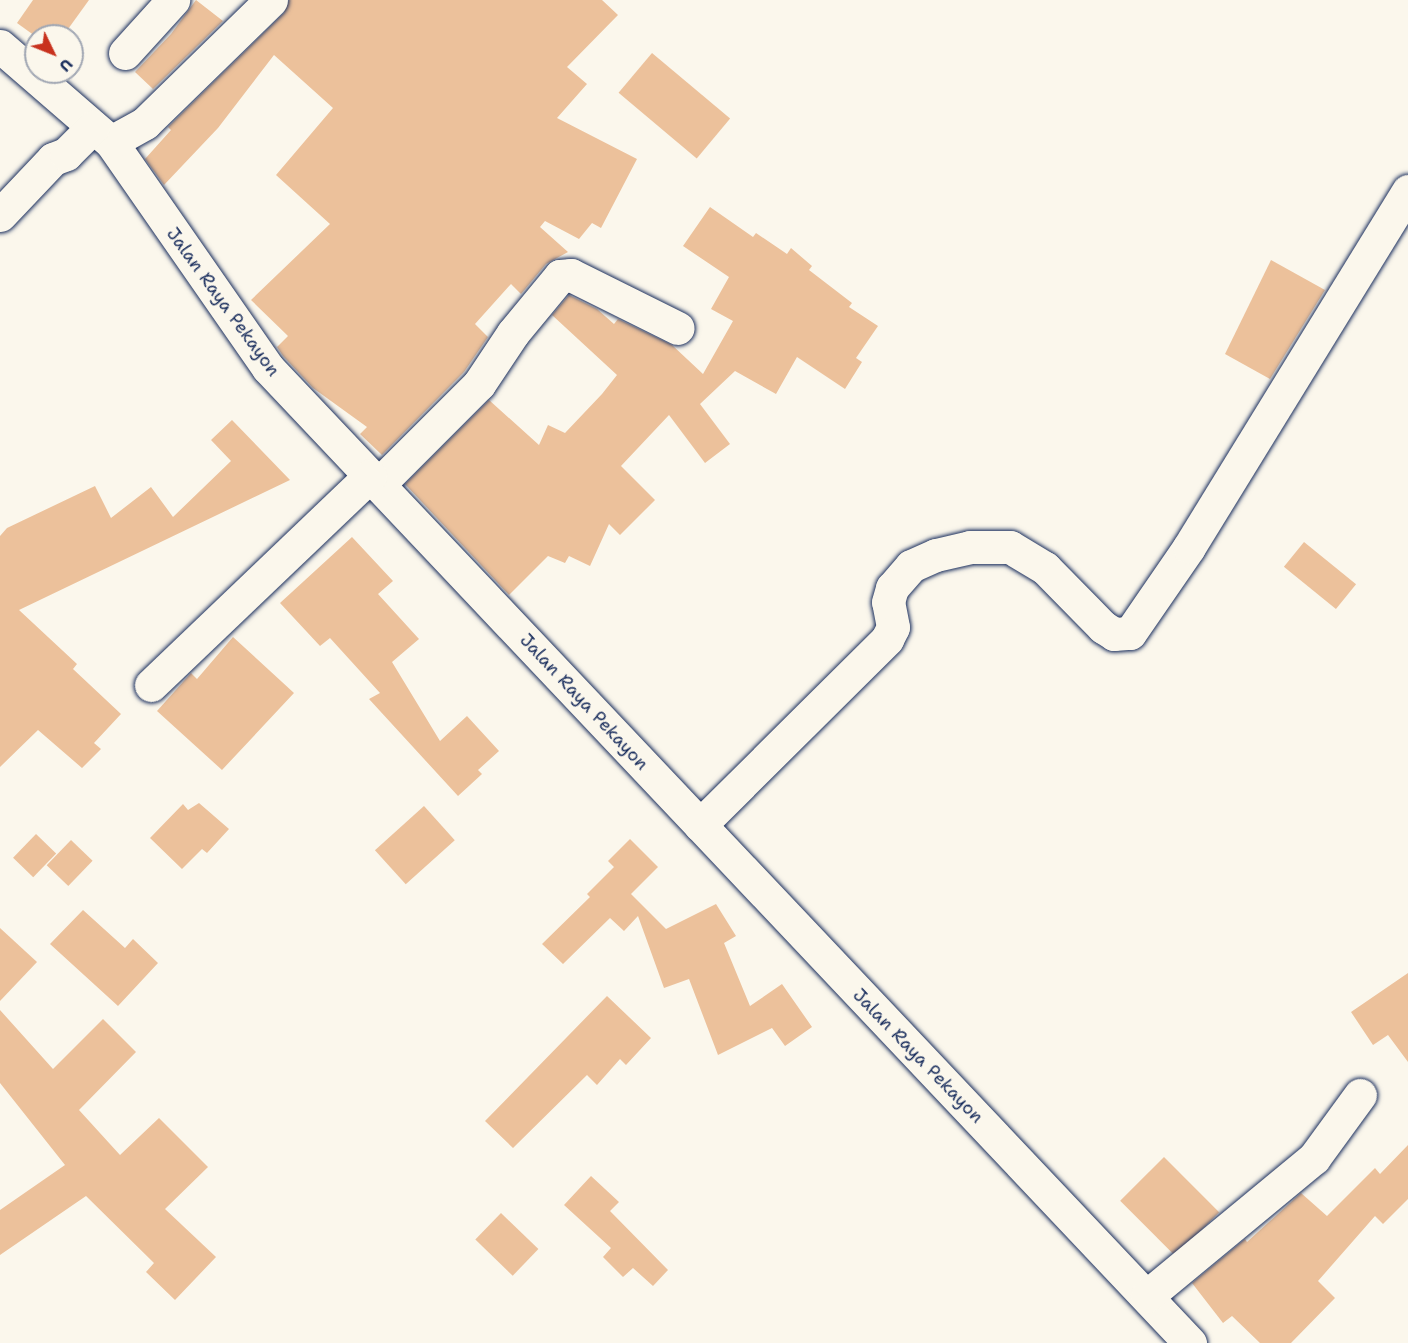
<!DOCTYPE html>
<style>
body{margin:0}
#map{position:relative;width:1408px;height:1343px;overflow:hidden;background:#fbf7ec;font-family:"Shantell Sans",sans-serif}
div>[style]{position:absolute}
.building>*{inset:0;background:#ecc19b;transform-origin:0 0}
.roads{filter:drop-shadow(0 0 2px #1b2f5e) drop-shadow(0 0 2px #1b2f5e)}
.minor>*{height:33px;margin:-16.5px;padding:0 16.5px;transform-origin:16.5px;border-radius:16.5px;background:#fbf7ec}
span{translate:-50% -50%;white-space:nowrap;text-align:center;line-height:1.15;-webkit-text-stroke:4.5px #fbf7ec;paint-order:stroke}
.street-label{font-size:18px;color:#1b2f5e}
.north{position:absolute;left:24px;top:24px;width:60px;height:60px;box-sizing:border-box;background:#fbf7ec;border:2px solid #a1a7b3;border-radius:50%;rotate:133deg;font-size:16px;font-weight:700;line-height:24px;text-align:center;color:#1b2f5e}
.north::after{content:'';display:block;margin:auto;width:21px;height:27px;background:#c8321e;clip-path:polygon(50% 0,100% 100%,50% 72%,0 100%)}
</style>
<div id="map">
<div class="building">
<div style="clip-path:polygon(33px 0,89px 0,63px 36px,35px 36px,17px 23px)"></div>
<div style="clip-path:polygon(196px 0,223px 21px,153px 89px,135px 72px,171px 34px)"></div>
<div style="clip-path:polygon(289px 0,602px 0,618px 15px,567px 67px,587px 84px,557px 118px,637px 159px,601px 228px,592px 223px,579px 239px,545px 221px,540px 227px,568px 252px,546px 264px,521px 294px,511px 284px,475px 324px,488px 337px,464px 372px,382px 455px,360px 434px,367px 427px,313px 388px,283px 356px,277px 347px,288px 336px,251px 300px,330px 224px,276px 175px,333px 108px,274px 55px,218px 128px,164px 185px,145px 159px,171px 130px,168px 127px,284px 13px)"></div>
<div style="left:652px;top:53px;width:102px;height:52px;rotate:40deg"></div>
<div style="clip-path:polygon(710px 207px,753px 237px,756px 233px,787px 254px,791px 248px,812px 266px,809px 270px,852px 303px,849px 307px,878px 326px,856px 358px,862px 362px,845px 389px,797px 357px,776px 394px,735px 371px,700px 404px,730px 444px,705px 463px,669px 415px,621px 466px,655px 500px,620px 535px,609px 524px,590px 566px,569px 556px,565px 563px,548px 556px,509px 595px,405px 484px,489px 400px,539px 445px,548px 425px,565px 433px,602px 394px,617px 375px,552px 315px,569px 295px,597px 309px,614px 324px,618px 319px,672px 345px,703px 374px,733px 321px,711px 309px,729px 277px,683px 246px)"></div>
<div style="clip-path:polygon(1271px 260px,1325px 290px,1270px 379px,1225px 354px)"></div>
<div style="clip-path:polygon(232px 420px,290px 480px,19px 610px,77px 664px,73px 669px,121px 714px,94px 743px,101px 749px,82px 768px,38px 730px,0 767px,0 536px,7px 528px,95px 486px,111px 518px,151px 487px,173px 517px,231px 461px,211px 440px)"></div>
<div style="clip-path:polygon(352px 537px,393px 581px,378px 594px,419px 639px,392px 662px,440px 741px,467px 716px,499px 751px,478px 770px,482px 774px,458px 796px,369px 699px,380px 693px,330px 638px,320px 646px,280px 603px)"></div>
<div style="left:1304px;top:542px;width:67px;height:32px;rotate:39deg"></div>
<div style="clip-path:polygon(233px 637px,294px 693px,222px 770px,157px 711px,191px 673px,197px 679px)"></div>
<div style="clip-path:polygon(199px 803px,229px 829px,207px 853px,202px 849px,182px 869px,150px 838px,183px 804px,188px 810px)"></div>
<div style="left:424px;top:806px;width:46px;height:66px;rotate:48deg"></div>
<div style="left:36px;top:834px;width:28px;height:33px;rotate:44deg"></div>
<div style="clip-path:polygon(630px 839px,658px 867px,631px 894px,666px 929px,716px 904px,736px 936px,724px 943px,750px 1006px,782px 984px,812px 1027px,785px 1046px,772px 1028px,718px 1055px,689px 979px,664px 988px,638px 916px,624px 931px,610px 918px,563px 964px,542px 944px,590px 897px,587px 894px,614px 867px,608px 861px)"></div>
<div style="left:71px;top:840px;width:30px;height:35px;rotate:44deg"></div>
<div style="clip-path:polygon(83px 910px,125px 948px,133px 939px,158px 963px,118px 1006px,50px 944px)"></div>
<div style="clip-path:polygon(0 928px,37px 962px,0 1001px)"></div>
<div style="clip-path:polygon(1408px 973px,1408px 1062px,1388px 1035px,1373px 1045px,1351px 1012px)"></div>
<div style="clip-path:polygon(607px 996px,651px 1038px,626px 1065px,620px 1059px,597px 1085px,587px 1075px,513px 1148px,485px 1121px)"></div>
<div style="clip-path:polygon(0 1010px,53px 1069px,103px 1019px,136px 1052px,79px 1110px,120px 1155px,159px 1118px,208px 1167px,165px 1209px,216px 1257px,175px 1300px,146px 1272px,154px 1263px,86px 1196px,0 1255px,0 1210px,65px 1165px,0 1083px)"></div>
<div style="clip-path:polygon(1408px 1145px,1408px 1199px,1383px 1224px,1375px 1216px,1318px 1281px,1335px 1298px,1291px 1343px,1260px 1343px,1232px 1316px,1223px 1323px,1192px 1283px,1245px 1239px,1247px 1242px,1301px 1193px,1327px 1216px,1375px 1168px,1380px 1174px)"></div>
<div style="left:1164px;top:1157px;width:78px;height:62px;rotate:45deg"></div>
<div style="clip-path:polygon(591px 1176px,619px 1202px,610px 1211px,668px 1270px,653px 1286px,633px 1268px,623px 1277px,603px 1257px,611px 1248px,564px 1205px)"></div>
<div style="left:501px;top:1213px;width:52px;height:37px;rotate:44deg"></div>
</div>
<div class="roads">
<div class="minor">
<div style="left:0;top:46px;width:147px;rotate:40.9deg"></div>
<div style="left:111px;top:142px;width:275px;rotate:55.2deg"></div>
<div style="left:268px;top:368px;width:1342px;rotate:46.6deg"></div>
<div style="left:125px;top:53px;width:72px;rotate:-47.8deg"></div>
<div style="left:111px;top:142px;width:39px;rotate:-29deg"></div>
<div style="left:145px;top:123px;width:176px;rotate:-44.3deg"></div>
<div style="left:0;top:215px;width:77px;rotate:-46.6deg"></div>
<div style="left:53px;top:159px;width:14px;rotate:-21deg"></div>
<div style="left:66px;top:154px;width:38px;rotate:-45deg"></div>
<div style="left:378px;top:485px;width:143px;rotate:-45deg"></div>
<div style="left:479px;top:384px;width:61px;rotate:-56.3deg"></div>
<div style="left:513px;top:333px;width:74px;rotate:-50.5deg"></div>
<div style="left:560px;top:276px;width:11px;rotate:-5deg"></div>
<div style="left:571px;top:275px;width:119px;rotate:26.4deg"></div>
<div style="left:151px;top:685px;width:303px;rotate:-43.7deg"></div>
<div style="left:700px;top:825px;width:264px;rotate:-44.8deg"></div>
<div style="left:887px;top:639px;width:13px;rotate:-63deg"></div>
<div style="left:893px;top:627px;width:25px;rotate:-101deg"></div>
<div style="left:888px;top:602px;width:15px;rotate:-74deg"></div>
<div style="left:892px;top:588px;width:29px;rotate:-49deg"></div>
<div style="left:911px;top:566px;width:27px;rotate:-24deg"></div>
<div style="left:936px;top:555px;width:35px;rotate:-13deg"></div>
<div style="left:970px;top:547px;width:40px"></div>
<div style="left:1010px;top:547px;width:41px;rotate:31deg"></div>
<div style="left:1045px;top:568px;width:83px;rotate:45.5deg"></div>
<div style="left:1103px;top:627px;width:13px;rotate:32deg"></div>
<div style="left:1114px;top:634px;width:16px;rotate:-4deg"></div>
<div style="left:1130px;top:633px;width:104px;rotate:-55.5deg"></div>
<div style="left:1189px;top:547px;width:418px;rotate:-58.4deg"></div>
<div style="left:1147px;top:1296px;width:217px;rotate:-39.6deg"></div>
<div style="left:1314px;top:1158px;width:78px;rotate:-53.9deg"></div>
</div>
</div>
<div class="street-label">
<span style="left:223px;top:302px;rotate:54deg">Jalan Raya Pekayon</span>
<span style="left:584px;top:702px;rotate:47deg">Jalan Raya Pekayon</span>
<span style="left:918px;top:1056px;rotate:46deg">Jalan Raya Pekayon</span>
</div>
<div class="north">U</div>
</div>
